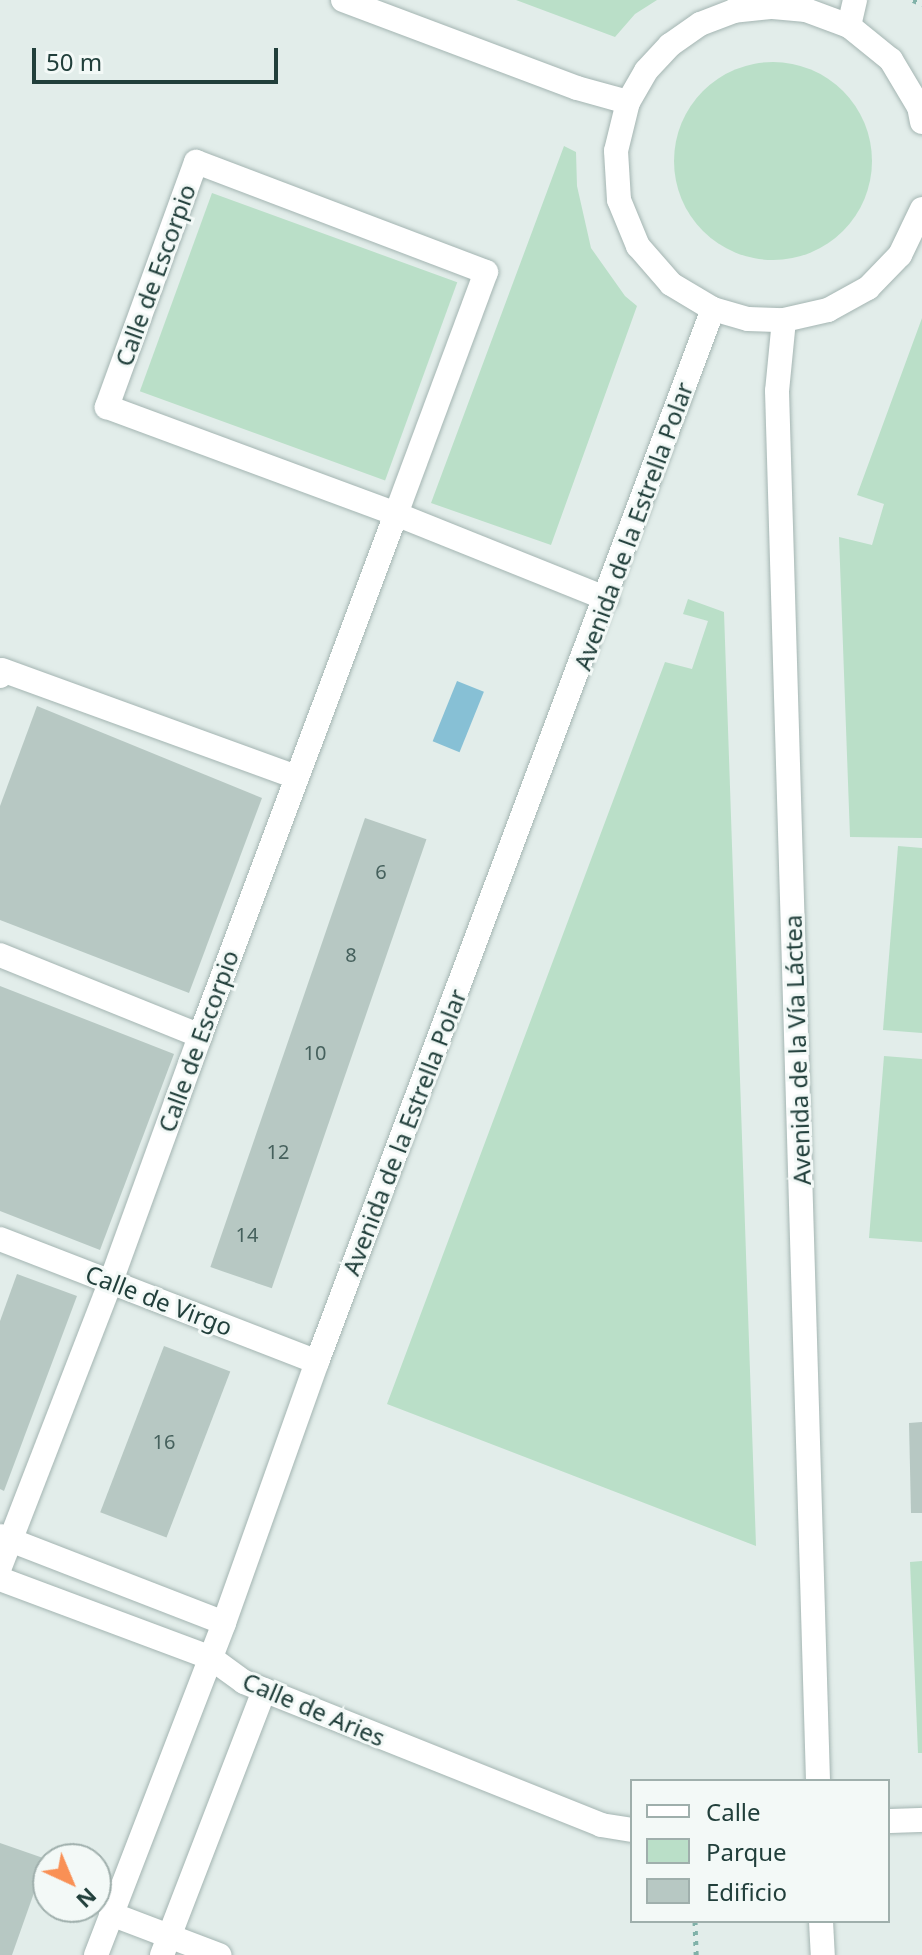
<!DOCTYPE html>
<meta charset="utf-8">
<style>
body{margin:0}
#map{position:relative;width:922px;height:1955px;overflow:hidden;background:#e2edea;font-family:"Noto Sans",sans-serif}
div>[style]{position:absolute}
.green>*{inset:0;background:#badfc8;transform-origin:0 0}
.round{border-radius:50%}
.water>*{inset:0;background:#87c0d5;transform-origin:0 0}
.building>*{inset:0;background:#b7c8c3;transform-origin:0 0}
.path>*{height:5px;margin-top:-2.5px;transform-origin:0;background:repeating-linear-gradient(90deg,#81b2a9 0 4px,transparent 0 10px)}
.roads{filter:drop-shadow(0 0 2px #a4b5b2) drop-shadow(0 0 2px #a4b5b2)}
.street>*{height:24px;margin:-12px;padding:0 12px;transform-origin:12px;border-radius:12px;background:#fff}
.secondary>*{height:24px;margin:-12px;padding:0 12px;transform-origin:12px;border-radius:12px;background:#fff}
span{translate:-50% -50%;white-space:nowrap;text-align:center;line-height:1.15;-webkit-text-stroke:6px #f3f9f7;paint-order:stroke}
.number-label{font-size:20px;color:#46615d}
.number-label span{-webkit-text-stroke-width:0}
.street-label{font-size:24px;color:#213f3b}
.legend{position:absolute;left:630px;top:1779px;width:260px;height:144px;box-sizing:border-box;background:#f3f9f7;border:2px solid #9fafac;margin:0;padding:10px 14px;list-style:none;font-size:24px;color:#213f3b}
.legend li{display:flex;align-items:center;gap:16px;height:40px}
.legend b{width:40px;border:2px solid #9fafac}
.north{position:absolute;left:32px;top:1843px;width:80px;height:80px;box-sizing:border-box;background:#f3f9f7;border:2px solid #9fafac;border-radius:50%;rotate:136deg;font-size:22px;font-weight:700;line-height:32px;text-align:center;color:#213f3b}
.north::after{content:'';display:block;margin:auto;width:28px;height:36px;background:#f99055;clip-path:polygon(50% 0,100% 100%,50% 72%,0 100%)}
.scale{position:absolute;left:32px;top:48px;width:246px;height:36px;box-sizing:border-box;border:4px solid #213f3b;border-top:0;padding-left:10px;font-size:24px;line-height:28px;white-space:nowrap;color:#213f3b;-webkit-text-stroke:6px #f3f9f7;paint-order:stroke}
</style>
<div id="map">
<div class="green">
<div style="clip-path:polygon(516px 0,657px 0,635px 14px,615px 37px)"></div>
<div class="round" style="left:674px;top:62px;width:198px;height:198px"></div>
<div style="clip-path:polygon(564px 146px,576px 152px,577px 186px,591px 248px,625px 296px,637px 306px,551px 545px,431px 503px)"></div>
<div style="left:212px;top:193px;width:261px;height:211px;rotate:20deg"></div>
<div style="clip-path:polygon(922px 318px,922px 838px,850px 837px,839px 537px,872px 545px,884px 504px,857px 495px)"></div>
<div style="clip-path:polygon(688px 599px,724px 612px,756px 1546px,387px 1404px,665px 662px,692px 669px,708px 621px,683px 614px)"></div>
<div style="clip-path:polygon(898px 846px,922px 848px,922px 1033px,883px 1030px)"></div>
<div style="clip-path:polygon(884px 1056px,922px 1059px,922px 1242px,869px 1238px)"></div>
<div style="clip-path:polygon(922px 1561px,922px 1753px,918px 1753px,910px 1562px)"></div>
</div>
<div class="water">
<div style="left:457px;top:681px;width:29px;height:65px;rotate:22deg"></div>
</div>
<div class="building">
<div style="clip-path:polygon(37px 706px,262px 798px,189px 993px,0 920px,0 806px)"></div>
<div style="left:365px;top:818px;width:65px;height:475px;rotate:19deg"></div>
<div style="clip-path:polygon(0 986px,174px 1054px,100px 1250px,0 1211px)"></div>
<div style="clip-path:polygon(17px 1274px,77px 1296px,4px 1491px,0 1489px,0 1321px)"></div>
<div style="left:164px;top:1346px;width:71px;height:178px;rotate:21deg"></div>
<div style="clip-path:polygon(922px 1422px,922px 1513px,911px 1513px,909px 1423px)"></div>
<div style="clip-path:polygon(0 1843px,46px 1859px,12px 1955px,0 1955px)"></div>
</div>
<div class="path">
<div style="left:913px;top:0;width:10px;rotate:24deg"></div>
<div style="left:695px;top:1921px;width:34px;rotate:88deg"></div>
</div>
<div class="roads">
<div class="street">
<div style="left:784px;top:320px;width:71px;rotate:95.6deg"></div>
<div style="left:777px;top:391px;width:1391px;rotate:88.31deg"></div>
<div style="left:0;top:676px;width:6px;rotate:-72deg"></div>
<div style="left:2px;top:670px;width:313px;rotate:20deg"></div>
<div style="left:0;top:955px;width:216px;rotate:22deg"></div>
<div style="left:0;top:1239px;width:340px;rotate:21.2deg"></div>
<div style="left:0;top:1536px;width:240px;rotate:21.2deg"></div>
<div style="left:0;top:1567px;width:307px;rotate:-68.8deg"></div>
<div style="left:111px;top:1281px;width:261px;rotate:-70deg"></div>
<div style="left:200px;top:1036px;width:558px;rotate:-69.42deg"></div>
<div style="left:396px;top:514px;width:258px;rotate:-69.6deg"></div>
<div style="left:486px;top:272px;width:310px;rotate:-159.2deg"></div>
<div style="left:196px;top:162px;width:261px;rotate:110deg"></div>
<div style="left:107px;top:407px;width:308px;rotate:20.3deg"></div>
<div style="left:396px;top:514px;width:227px;rotate:21.9deg"></div>
<div style="left:0;top:1579px;width:225px;rotate:20.5deg"></div>
<div style="left:211px;top:1658px;width:41px;rotate:36deg"></div>
<div style="left:244px;top:1682px;width:385px;rotate:21.8deg"></div>
<div style="left:601px;top:1825px;width:31px;rotate:9deg"></div>
<div style="left:888px;top:1821px;width:34px;rotate:-2deg"></div>
<div style="left:111px;top:1914px;width:116px;rotate:20.8deg"></div>
<div style="left:821px;top:1921px;width:34px;rotate:87deg"></div>
<div style="left:96px;top:1955px;width:356px;rotate:-68.9deg"></div>
<div style="left:224px;top:1623px;width:277px;rotate:-70.4deg"></div>
<div style="left:317px;top:1362px;width:1125px;rotate:-69.39deg"></div>
<div style="left:162px;top:1955px;width:284px;rotate:-68.9deg"></div>
</div>
<div class="secondary">
<div style="left:343px;top:0;width:250px;rotate:20.6deg"></div>
<div style="left:577px;top:88px;width:53px;rotate:15.4deg"></div>
<div style="left:849px;top:26px;width:27px;rotate:-77deg"></div>
<div style="left:922px;top:122px;width:15px;rotate:-101deg"></div>
<div style="left:919px;top:107px;width:55px;rotate:-120.8deg"></div>
<div style="left:891px;top:60px;width:54px;rotate:-141deg"></div>
<div style="left:849px;top:26px;width:46px;rotate:-159.6deg"></div>
<div style="left:806px;top:10px;width:36px;rotate:-175deg"></div>
<div style="left:770px;top:7px;width:36px;rotate:174deg"></div>
<div style="left:734px;top:11px;width:36px;rotate:159deg"></div>
<div style="left:700px;top:24px;width:37px;rotate:145deg"></div>
<div style="left:670px;top:45px;width:35px;rotate:133deg"></div>
<div style="left:646px;top:71px;width:36px;rotate:120deg"></div>
<div style="left:628px;top:102px;width:50px;rotate:103.8deg"></div>
<div style="left:616px;top:151px;width:49px;rotate:86.5deg"></div>
<div style="left:619px;top:200px;width:50px;rotate:67.6deg"></div>
<div style="left:638px;top:246px;width:50px;rotate:49deg"></div>
<div style="left:671px;top:284px;width:49px;rotate:30.8deg"></div>
<div style="left:713px;top:309px;width:36px;rotate:16deg"></div>
<div style="left:748px;top:319px;width:36px;rotate:2deg"></div>
<div style="left:784px;top:320px;width:45px;rotate:-12.8deg"></div>
<div style="left:828px;top:310px;width:46px;rotate:-28.8deg"></div>
<div style="left:868px;top:288px;width:46px;rotate:-45.9deg"></div>
<div style="left:900px;top:255px;width:51px;rotate:-64.4deg"></div>
</div>
</div>
<div class="number-label">
<span style="left:381px;top:871px">6</span>
<span style="left:351px;top:954px">8</span>
<span style="left:315px;top:1052px">10</span>
<span style="left:278px;top:1151px">12</span>
<span style="left:247px;top:1234px">14</span>
<span style="left:164px;top:1441px">16</span>
</div>
<div class="street-label">
<span style="left:155px;top:275px;rotate:-70deg">Calle de Escorpio</span>
<span style="left:633px;top:526px;rotate:-70deg">Avenida de la Estrella Polar</span>
<span style="left:198px;top:1041px;rotate:-70deg">Calle de Escorpio</span>
<span style="left:797px;top:1050px;rotate:-92deg">Avenida de la Vía Láctea</span>
<span style="left:404px;top:1132px;rotate:-69deg">Avenida de la Estrella Polar</span>
<span style="left:159px;top:1300px;rotate:21deg">Calle de Virgo</span>
<span style="left:314px;top:1709px;rotate:23deg">Calle de Aries</span>
</div>
<ul class="legend">
<li><b style="height:10px;background:#fff"></b>Calle</li>
<li><b style="height:22px;background:#badfc8"></b>Parque</li>
<li><b style="height:22px;background:#b7c8c3"></b>Edificio</li>
</ul>
<div class="north">N</div>
<div class="scale">50 m</div>
</div>
